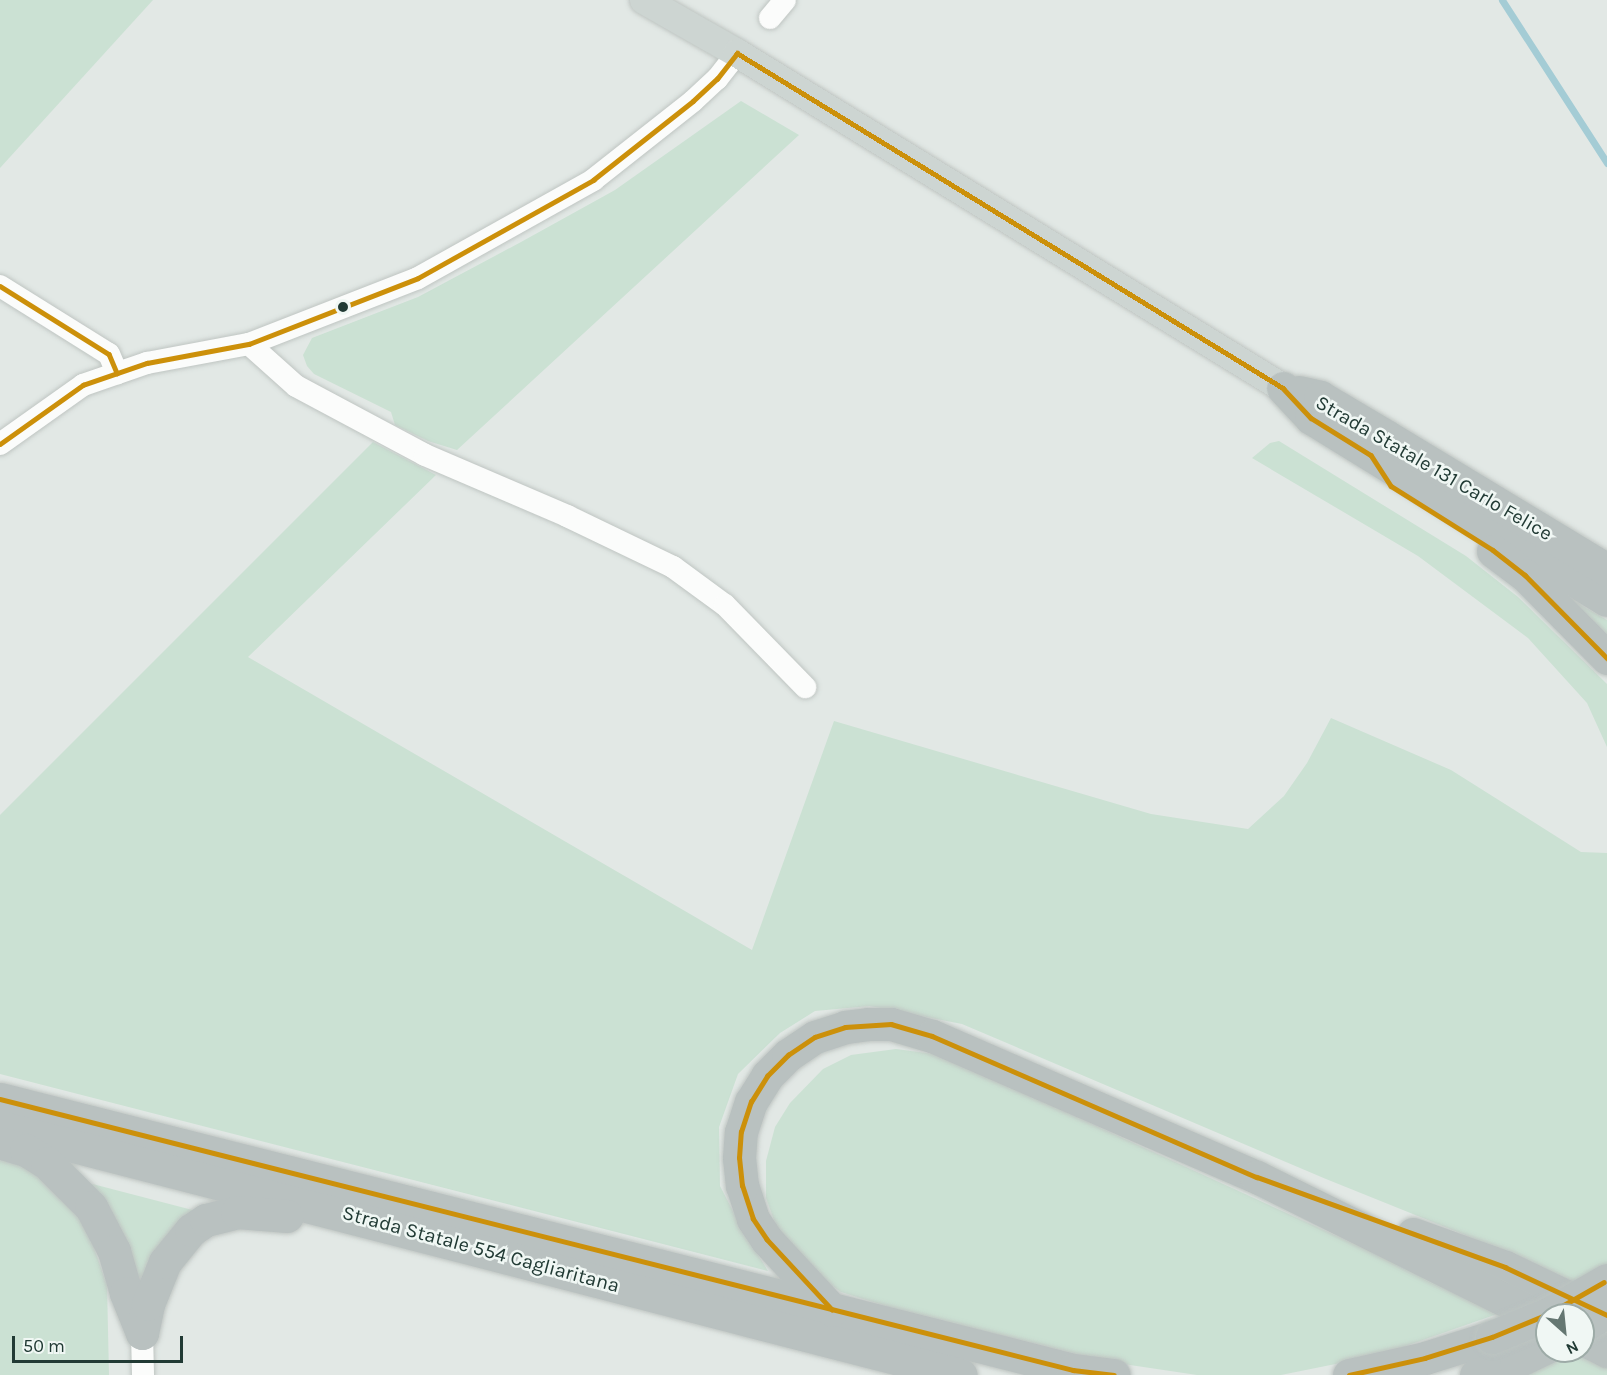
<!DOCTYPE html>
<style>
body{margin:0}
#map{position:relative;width:1607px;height:1375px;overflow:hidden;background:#e2e8e5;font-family:Karla,sans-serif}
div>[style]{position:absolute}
.green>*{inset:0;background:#cbe1d3}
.stream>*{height:7px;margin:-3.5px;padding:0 3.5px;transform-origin:3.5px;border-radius:3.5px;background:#a4ccd5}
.roads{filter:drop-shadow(0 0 2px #bfc5c2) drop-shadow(0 0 2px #bfc5c2)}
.minor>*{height:22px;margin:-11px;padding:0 11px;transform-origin:11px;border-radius:11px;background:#fbfcfb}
.major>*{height:28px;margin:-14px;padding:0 14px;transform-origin:14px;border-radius:14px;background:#cdd5d2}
.highway>*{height:33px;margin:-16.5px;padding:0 16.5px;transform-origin:16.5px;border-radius:16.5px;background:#b9c1c0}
.bridges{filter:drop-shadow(0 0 2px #bcc4c1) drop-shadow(0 0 2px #bcc4c1)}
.highway-bridge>*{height:33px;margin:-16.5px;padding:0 16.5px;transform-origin:16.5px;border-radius:16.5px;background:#b9c1c0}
.bus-1>*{height:4.5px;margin:-2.25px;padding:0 2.25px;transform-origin:2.25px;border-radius:2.25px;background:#cc900a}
.dots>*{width:16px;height:16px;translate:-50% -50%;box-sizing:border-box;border:3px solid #f0f7f4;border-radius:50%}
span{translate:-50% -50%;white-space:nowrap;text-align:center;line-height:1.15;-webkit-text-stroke:5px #f0f7f4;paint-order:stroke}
.street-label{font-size:20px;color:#213a34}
.north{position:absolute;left:1535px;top:1303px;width:60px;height:60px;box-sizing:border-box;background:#f0f7f4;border:2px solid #9daba7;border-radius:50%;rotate:153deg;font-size:16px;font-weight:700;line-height:24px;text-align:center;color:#213a34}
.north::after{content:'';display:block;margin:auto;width:21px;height:27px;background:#657772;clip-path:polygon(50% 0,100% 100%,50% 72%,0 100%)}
.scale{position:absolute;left:12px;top:1336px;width:171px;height:27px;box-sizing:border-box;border:3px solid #213a34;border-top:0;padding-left:8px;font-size:18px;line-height:21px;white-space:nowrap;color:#213a34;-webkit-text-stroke:4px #f0f7f4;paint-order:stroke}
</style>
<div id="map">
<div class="green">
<div style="clip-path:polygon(0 0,153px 0,0 168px)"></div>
<div style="clip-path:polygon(741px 101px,799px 135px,457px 450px,428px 441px,395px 425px,391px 412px,314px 374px,307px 366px,303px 355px,312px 338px,418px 297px,521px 242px,615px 190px)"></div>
<div style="clip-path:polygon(1279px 441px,1466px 556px,1518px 597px,1607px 684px,1607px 747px,1587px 703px,1528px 638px,1418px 556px,1252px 458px,1270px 443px)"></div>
<div style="clip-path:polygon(373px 442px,436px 475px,248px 657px,752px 950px,834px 721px,1151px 814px,1248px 829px,1284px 796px,1307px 763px,1331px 718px,1451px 770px,1581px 852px,1607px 853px,1607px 1304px,1470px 1237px,1326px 1179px,962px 1024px,870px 1006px,815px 1011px,780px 1033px,738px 1074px,719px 1127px,720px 1186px,745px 1234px,768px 1271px,0 1074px,0 815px)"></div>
<div style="clip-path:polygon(1569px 598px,1607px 620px,1607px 644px)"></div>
<div style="clip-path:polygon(896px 1049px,941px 1055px,1503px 1312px,1380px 1355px,1281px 1375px,1197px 1375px,1110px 1362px,905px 1312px,841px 1292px,808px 1269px,775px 1223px,766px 1198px,766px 1161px,775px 1127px,790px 1103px,823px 1069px,851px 1055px)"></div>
<div style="clip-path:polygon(0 1155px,17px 1160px,65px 1196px,88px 1231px,107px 1285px,109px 1375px,0 1375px)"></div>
<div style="clip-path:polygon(81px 1181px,204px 1213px,144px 1302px)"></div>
<div style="clip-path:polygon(1575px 1351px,1607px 1359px,1607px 1375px,1524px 1375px)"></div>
</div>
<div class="stream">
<div style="left:1502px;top:0;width:194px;rotate:57.2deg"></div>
</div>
<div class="roads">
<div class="minor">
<div style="left:770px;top:18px;width:23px;rotate:-50deg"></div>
<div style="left:0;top:286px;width:128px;rotate:32deg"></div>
<div style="left:109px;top:354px;width:21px;rotate:67deg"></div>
<div style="left:249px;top:344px;width:63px;rotate:41.8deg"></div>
<div style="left:296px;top:386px;width:146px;rotate:28.1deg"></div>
<div style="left:425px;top:455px;width:155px;rotate:23.2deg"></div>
<div style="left:567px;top:516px;width:118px;rotate:25.7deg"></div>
<div style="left:673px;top:567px;width:64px;rotate:36.2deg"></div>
<div style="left:725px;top:605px;width:115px;rotate:45.7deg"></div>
<div style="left:0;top:444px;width:102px;rotate:-35.4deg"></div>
<div style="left:83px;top:385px;width:68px;rotate:-19deg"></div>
<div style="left:147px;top:363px;width:104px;rotate:-10.6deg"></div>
<div style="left:249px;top:344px;width:181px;rotate:-21.3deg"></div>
<div style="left:418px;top:278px;width:201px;rotate:-29.2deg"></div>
<div style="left:593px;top:180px;width:127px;rotate:-38.3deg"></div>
<div style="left:693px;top:101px;width:33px;rotate:-43deg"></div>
<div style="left:717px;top:79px;width:33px;rotate:-52deg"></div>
<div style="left:142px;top:1333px;width:42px;rotate:88.6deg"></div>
</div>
<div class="major">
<div style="left:644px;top:0;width:107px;rotate:29.7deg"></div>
<div style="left:737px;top:53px;width:641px;rotate:31.53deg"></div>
</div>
<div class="highway">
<div style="left:1283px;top:388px;width:41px;rotate:47deg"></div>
<div style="left:1311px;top:418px;width:347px;rotate:31.6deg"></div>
<div style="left:1299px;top:392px;width:22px;rotate:13deg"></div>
<div style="left:1320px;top:397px;width:77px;rotate:30.6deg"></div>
<div style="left:1386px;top:436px;width:258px;rotate:31.2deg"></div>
<div style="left:1493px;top:551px;width:40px;rotate:37deg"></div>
<div style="left:1525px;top:575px;width:117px;rotate:45.3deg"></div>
<div style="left:0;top:1099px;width:1107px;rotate:14.17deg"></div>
<div style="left:1073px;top:1370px;width:41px;rotate:7deg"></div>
<div style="left:0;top:1127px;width:992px;rotate:14.47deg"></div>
<div style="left:5px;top:1144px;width:22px;rotate:16deg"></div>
<div style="left:26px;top:1150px;width:25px;rotate:32deg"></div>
<div style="left:47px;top:1163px;width:62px;rotate:45deg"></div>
<div style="left:91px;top:1207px;width:50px;rotate:62.4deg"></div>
<div style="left:114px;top:1251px;width:44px;rotate:74.1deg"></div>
<div style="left:126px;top:1293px;width:43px;rotate:68.2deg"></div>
<div style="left:1413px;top:1234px;width:98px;rotate:19.7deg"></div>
<div style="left:1505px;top:1267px;width:100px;rotate:25.5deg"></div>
<div style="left:832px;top:1310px;width:96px;rotate:-132.9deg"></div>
<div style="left:767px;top:1240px;width:25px;rotate:-124deg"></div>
<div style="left:753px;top:1219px;width:35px;rotate:-108deg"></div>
<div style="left:742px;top:1186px;width:28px;rotate:-96deg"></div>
<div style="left:739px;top:1158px;width:26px;rotate:-86deg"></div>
<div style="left:741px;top:1132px;width:32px;rotate:-72deg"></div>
<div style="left:751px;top:1102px;width:31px;rotate:-58deg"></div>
<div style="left:767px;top:1076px;width:30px;rotate:-45deg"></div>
<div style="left:788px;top:1055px;width:32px;rotate:-34deg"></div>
<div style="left:815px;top:1037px;width:32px;rotate:-18deg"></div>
<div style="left:845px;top:1027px;width:23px;rotate:-7deg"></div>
<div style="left:868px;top:1024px;width:23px"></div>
<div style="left:891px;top:1024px;width:43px;rotate:16.3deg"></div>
<div style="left:932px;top:1036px;width:354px;rotate:23.5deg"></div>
<div style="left:1257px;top:1177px;width:324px;rotate:26.4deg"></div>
<div style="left:142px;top:1333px;width:30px;rotate:-78deg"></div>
<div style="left:148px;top:1304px;width:45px;rotate:-68deg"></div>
<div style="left:165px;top:1262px;width:41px;rotate:-50.9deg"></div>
<div style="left:191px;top:1230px;width:18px;rotate:-34deg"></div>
<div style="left:206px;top:1220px;width:32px;rotate:-14deg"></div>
<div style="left:237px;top:1212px;width:50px;rotate:4.6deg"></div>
<div style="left:1583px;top:1339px;width:27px;rotate:27deg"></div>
<div style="left:1349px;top:1375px;width:78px;rotate:-12.6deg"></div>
<div style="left:1425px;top:1358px;width:70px;rotate:-17.4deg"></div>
<div style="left:1476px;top:1375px;width:42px;rotate:-18deg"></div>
<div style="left:1516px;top:1362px;width:34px;rotate:-26deg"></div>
</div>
</div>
<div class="bridges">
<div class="highway-bridge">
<div style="left:1583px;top:1326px;width:28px;rotate:-32deg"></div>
<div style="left:1492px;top:1337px;width:61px;rotate:-22.3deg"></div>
<div style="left:1548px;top:1314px;width:68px;rotate:-30deg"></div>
</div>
</div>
<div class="bus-1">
<div style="left:0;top:286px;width:128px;rotate:32deg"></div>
<div style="left:109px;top:354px;width:21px;rotate:67deg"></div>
<div style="left:0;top:444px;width:102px;rotate:-35.4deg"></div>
<div style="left:83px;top:385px;width:68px;rotate:-19deg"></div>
<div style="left:147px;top:363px;width:104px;rotate:-10.6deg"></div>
<div style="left:249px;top:344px;width:181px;rotate:-21.3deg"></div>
<div style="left:418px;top:278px;width:201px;rotate:-29.2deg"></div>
<div style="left:593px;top:180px;width:127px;rotate:-38.3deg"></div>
<div style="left:693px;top:101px;width:33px;rotate:-43deg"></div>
<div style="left:717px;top:79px;width:33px;rotate:-52deg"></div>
<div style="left:737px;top:53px;width:641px;rotate:31.53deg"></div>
<div style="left:1283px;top:388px;width:41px;rotate:47deg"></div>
<div style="left:1311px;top:418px;width:70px;rotate:31.7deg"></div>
<div style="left:1371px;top:455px;width:37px;rotate:57deg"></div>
<div style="left:1391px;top:486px;width:120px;rotate:32.1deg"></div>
<div style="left:1493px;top:550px;width:41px;rotate:38deg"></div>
<div style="left:1525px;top:575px;width:117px;rotate:45.3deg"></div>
<div style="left:0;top:1099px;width:1107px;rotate:14.17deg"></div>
<div style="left:1073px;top:1370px;width:41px;rotate:7deg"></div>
<div style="left:832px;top:1310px;width:96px;rotate:-132.9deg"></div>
<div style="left:767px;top:1240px;width:25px;rotate:-124deg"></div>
<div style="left:753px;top:1219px;width:35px;rotate:-108deg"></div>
<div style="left:742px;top:1186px;width:28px;rotate:-96deg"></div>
<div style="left:739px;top:1158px;width:26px;rotate:-86deg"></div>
<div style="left:741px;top:1132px;width:32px;rotate:-72deg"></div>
<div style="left:751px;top:1102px;width:31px;rotate:-58deg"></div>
<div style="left:767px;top:1076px;width:30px;rotate:-45deg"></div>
<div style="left:788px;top:1055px;width:32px;rotate:-34deg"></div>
<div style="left:815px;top:1037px;width:32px;rotate:-18deg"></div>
<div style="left:845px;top:1027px;width:46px;rotate:-3.7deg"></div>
<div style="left:891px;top:1024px;width:43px;rotate:16.3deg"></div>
<div style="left:932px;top:1036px;width:354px;rotate:23.5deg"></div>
<div style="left:1257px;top:1177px;width:264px;rotate:19.9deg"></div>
<div style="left:1505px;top:1267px;width:113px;rotate:25.2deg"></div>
<div style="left:1349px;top:1375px;width:78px;rotate:-12.6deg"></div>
<div style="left:1425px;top:1358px;width:70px;rotate:-17.4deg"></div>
<div style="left:1492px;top:1337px;width:61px;rotate:-22.3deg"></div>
<div style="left:1548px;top:1314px;width:64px;rotate:-29.7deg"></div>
</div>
<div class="dots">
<div style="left:343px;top:307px;background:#213a34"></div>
</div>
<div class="street-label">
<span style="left:1434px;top:468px;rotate:30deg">Strada Statale 131 Carlo Felice</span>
<span style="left:481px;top:1249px;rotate:15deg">Strada Statale 554 Cagliaritana</span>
</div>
<div class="north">N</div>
<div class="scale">50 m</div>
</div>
